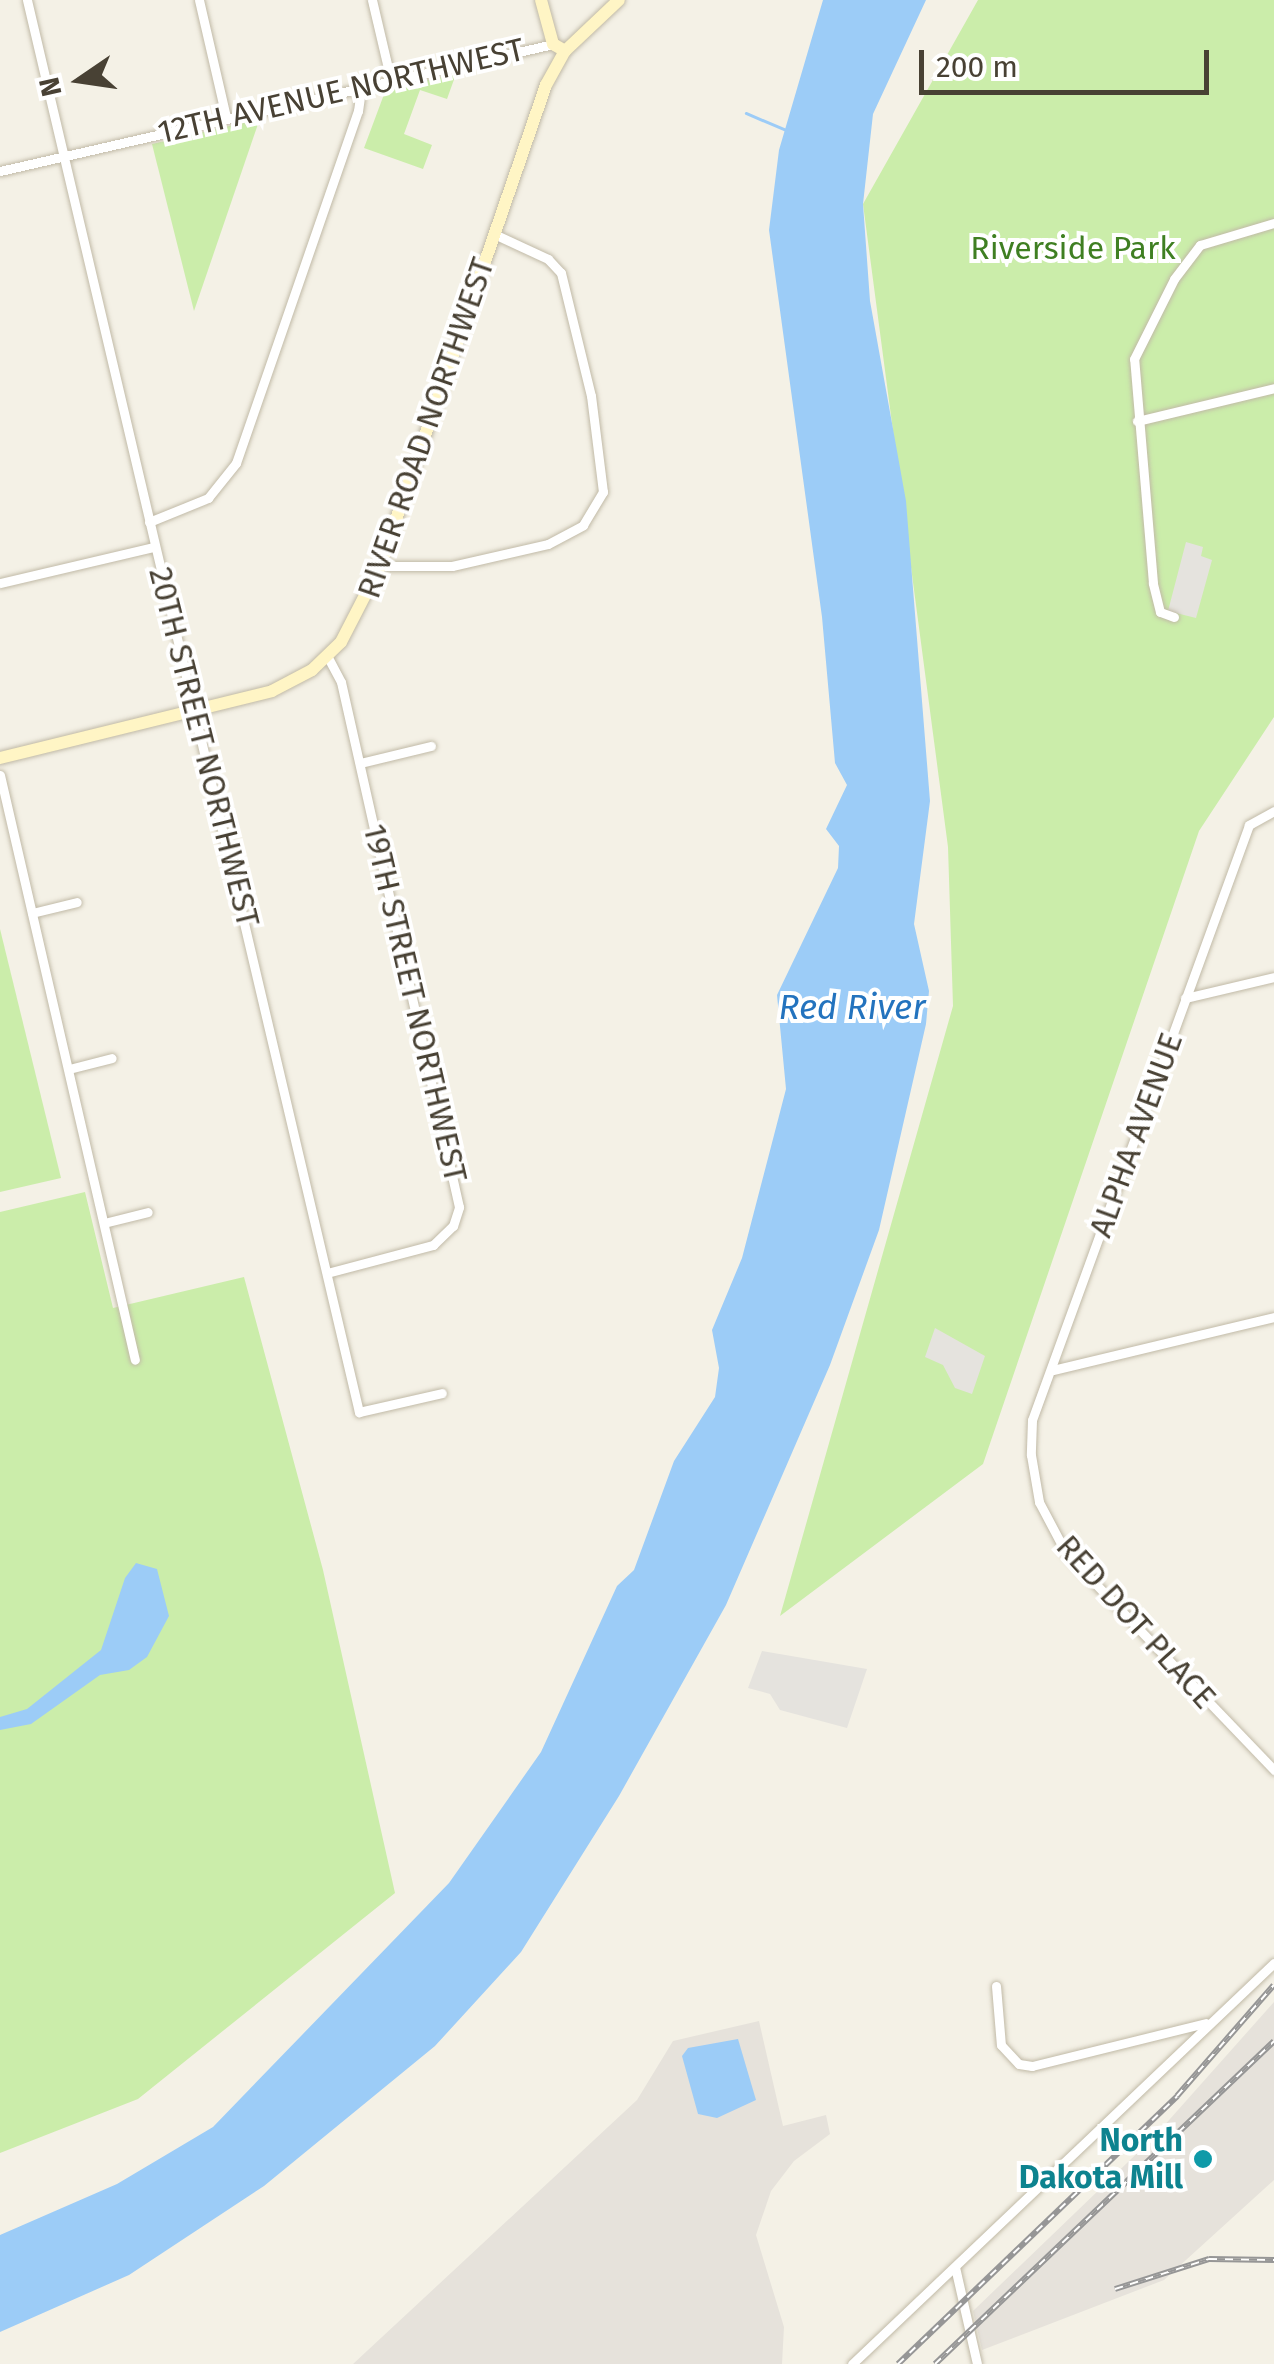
<!DOCTYPE html>
<style>
body{margin:0}
#map{position:relative;width:1274px;height:2364px;overflow:hidden;background:#f4f1e6;font-family:"Fira Sans",sans-serif}
div>[style]{position:absolute}
.industrial>*{inset:0;background:#e6e2db}
.green>*{inset:0;background:#cbedaa}
.parking>*{inset:0;background:#e5e3de}
.water>*{inset:0;background:#9cccf7}
.stream>*{height:2.5px;margin:-1.25px;padding:0 1.25px;transform-origin:1.25px;border-radius:1.25px;background:#9cccf7}
.roads{filter:drop-shadow(0 0 2px #c1baa7) drop-shadow(0 0 2px #c1baa7)}
.street>*{height:9px;margin:-4.5px;padding:0 4.5px;transform-origin:4.5px;border-radius:4.5px;background:#fff}
.secondary>*{height:12px;margin:-6px;padding:0 6px;transform-origin:6px;border-radius:6px;background:#fff5c5}
.rail>*{height:6px;margin-top:-3px;transform-origin:0;background:repeating-linear-gradient(90deg,#fff 0 8px,#969696 0 16px);box-sizing:border-box;border-block:2px solid #969696}
.dots>*{width:28px;height:28px;translate:-50% -50%;box-sizing:border-box;border:5px solid #fff;border-radius:50%}
span{translate:-50% -50%;white-space:nowrap;text-align:center;line-height:1.15;-webkit-text-stroke:8px #fff;paint-order:stroke}
.street-label{font-size:32px;color:#484134}
.park-label{font-size:32px;color:#3f7f22}
.culture-label{font-size:32px;color:#0d838f;font-weight:700}
.right{translate:-100% -50%;text-align:right}
.water-label{font-size:35px;color:#2373be;font-style:italic}
.north{position:absolute;left:30px;top:30px;width:100px;height:100px;-webkit-text-stroke:8px #fff;paint-order:stroke;rotate:257deg;font-size:28px;font-weight:700;line-height:40px;text-align:center;color:#484134}
.north::after{content:'';display:block;margin:auto;width:35px;height:45px;background:#484134;clip-path:polygon(50% 0,100% 100%,50% 72%,0 100%)}
.scale{position:absolute;left:919px;top:50px;width:290px;height:45px;box-sizing:border-box;border:5px solid #484134;border-top:0;padding-left:12px;font-size:30px;line-height:35px;white-space:nowrap;color:#484134;-webkit-text-stroke:8px #fff;paint-order:stroke}
</style>
<div id="map">
<div class="industrial">
<div style="clip-path:polygon(1274px 2002px,1274px 2180px,1164px 2280px,982px 2350px,973px 2311px,1154px 2137px)"></div>
<div style="clip-path:polygon(759px 2021px,783px 2126px,826px 2115px,830px 2134px,794px 2161px,771px 2191px,756px 2235px,784px 2327px,782px 2364px,353px 2364px,637px 2100px,673px 2041px)"></div>
</div>
<div class="green">
<div style="clip-path:polygon(978px 0,1274px 0,1274px 717px,1199px 831px,983px 1464px,780px 1616px,953px 1006px,948px 847px,863px 204px)"></div>
<div style="clip-path:polygon(456px 74px,447px 99px,420px 90px,404px 134px,432px 145px,423px 169px,364px 148px,386px 89px)"></div>
<div style="clip-path:polygon(255px 120px,258px 124px,194px 311px,152px 144px)"></div>
<div style="clip-path:polygon(0 929px,61px 1178px,0 1192px)"></div>
<div style="clip-path:polygon(85px 1192px,113px 1308px,244px 1277px,323px 1570px,395px 1893px,138px 2099px,0 2153px,0 1212px)"></div>
</div>
<div class="parking">
<div style="clip-path:polygon(1186px 542px,1203px 547px,1201px 556px,1212px 560px,1196px 618px,1168px 611px)"></div>
<div style="clip-path:polygon(935px 1328px,985px 1356px,972px 1394px,955px 1388px,943px 1365px,925px 1357px)"></div>
<div style="clip-path:polygon(762px 1651px,867px 1669px,847px 1728px,780px 1710px,770px 1694px,748px 1688px)"></div>
</div>
<div class="water">
<div style="clip-path:polygon(823px 0,926px 0,873px 114px,863px 204px,870px 301px,906px 501px,930px 801px,914px 924px,929px 991px,926px 1024px,879px 1230px,830px 1365px,726px 1605px,619px 1796px,521px 1952px,435px 2046px,264px 2186px,129px 2275px,0 2332px,0 2235px,117px 2184px,213px 2127px,449px 1883px,541px 1752px,617px 1586px,634px 1570px,674px 1461px,715px 1397px,719px 1368px,712px 1330px,742px 1258px,786px 1089px,777px 995px,838px 868px,839px 846px,826px 829px,847px 785px,835px 763px,822px 617px,769px 230px,779px 150px)"></div>
<div style="clip-path:polygon(136px 1563px,157px 1569px,169px 1616px,147px 1657px,129px 1670px,100px 1675px,31px 1724px,0 1730px,0 1717px,27px 1709px,101px 1650px,125px 1578px)"></div>
<div style="clip-path:polygon(738px 2039px,756px 2100px,717px 2118px,698px 2114px,682px 2056px,688px 2048px)"></div>
</div>
<div class="stream">
<div style="left:746px;top:113px;width:43px;rotate:23deg"></div>
</div>
<div class="roads">
<div class="street">
<div style="left:27px;top:0;width:1451px;rotate:76.77deg"></div>
<div style="left:359px;top:1412px;width:85px;rotate:-12.9deg"></div>
<div style="left:199px;top:0;width:120px;rotate:77deg"></div>
<div style="left:372px;top:0;width:79px;rotate:76.8deg"></div>
<div style="left:0;top:171px;width:567px;rotate:-12.93deg"></div>
<div style="left:1137px;top:421px;width:141px;rotate:-13.5deg"></div>
<div style="left:149px;top:522px;width:64px;rotate:-22.1deg"></div>
<div style="left:208px;top:498px;width:45px;rotate:-51.3deg"></div>
<div style="left:236px;top:463px;width:373px;rotate:-70.9deg"></div>
<div style="left:358px;top:111px;width:27px;rotate:-82deg"></div>
<div style="left:380px;top:566px;width:72px"></div>
<div style="left:452px;top:566px;width:98px;rotate:-12.9deg"></div>
<div style="left:548px;top:544px;width:40px;rotate:-28deg"></div>
<div style="left:583px;top:525px;width:39px;rotate:-59deg"></div>
<div style="left:603px;top:492px;width:97px;rotate:-97.1deg"></div>
<div style="left:591px;top:396px;width:127px;rotate:-103.7deg"></div>
<div style="left:561px;top:273px;width:19px;rotate:-133deg"></div>
<div style="left:548px;top:259px;width:60px;rotate:-155.2deg"></div>
<div style="left:0;top:583px;width:158px;rotate:-13.2deg"></div>
<div style="left:1174px;top:617px;width:15px;rotate:-160deg"></div>
<div style="left:1160px;top:612px;width:30px;rotate:-104deg"></div>
<div style="left:1153px;top:583px;width:225px;rotate:-94.8deg"></div>
<div style="left:1134px;top:359px;width:89px;rotate:-63.4deg"></div>
<div style="left:1174px;top:279px;width:43px;rotate:-52.6deg"></div>
<div style="left:1200px;top:245px;width:77px;rotate:-16.6deg"></div>
<div style="left:360px;top:763px;width:73px;rotate:-13.5deg"></div>
<div style="left:0;top:775px;width:600px;rotate:77.01deg"></div>
<div style="left:1274px;top:811px;width:29px;rotate:151deg"></div>
<div style="left:1249px;top:825px;width:633px;rotate:110.04deg"></div>
<div style="left:1032px;top:1420px;width:35px;rotate:92deg"></div>
<div style="left:1031px;top:1455px;width:48px;rotate:80.3deg"></div>
<div style="left:1039px;top:1502px;width:58px;rotate:62.1deg"></div>
<div style="left:1066px;top:1553px;width:301px;rotate:46.2deg"></div>
<div style="left:32px;top:913px;width:46px;rotate:-13.7deg"></div>
<div style="left:1185px;top:998px;width:91px;rotate:-13.3deg"></div>
<div style="left:69px;top:1069px;width:44px;rotate:-14.3deg"></div>
<div style="left:104px;top:1223px;width:45px;rotate:-14deg"></div>
<div style="left:327px;top:1273px;width:110px;rotate:-14.8deg"></div>
<div style="left:433px;top:1245px;width:28px;rotate:-44deg"></div>
<div style="left:453px;top:1226px;width:20px;rotate:-72deg"></div>
<div style="left:459px;top:1207px;width:538px;rotate:-102.67deg"></div>
<div style="left:341px;top:682px;width:27px;rotate:-118deg"></div>
<div style="left:1053px;top:1370px;width:227px;rotate:-13.5deg"></div>
<div style="left:996px;top:1986px;width:59px;rotate:85.2deg"></div>
<div style="left:1001px;top:2045px;width:26px;rotate:47deg"></div>
<div style="left:1019px;top:2064px;width:13px;rotate:9deg"></div>
<div style="left:1032px;top:2066px;width:179px;rotate:-13.9deg"></div>
<div style="left:955px;top:2267px;width:99px;rotate:77.2deg"></div>
<div style="left:852px;top:2364px;width:582px;rotate:-43.54deg"></div>
</div>
<div class="secondary">
<div style="left:541px;top:0;width:46px;rotate:74.7deg"></div>
<div style="left:553px;top:44px;width:14px;rotate:30deg"></div>
<div style="left:0;top:758px;width:280px;rotate:-13.8deg"></div>
<div style="left:272px;top:691px;width:45px;rotate:-27.7deg"></div>
<div style="left:312px;top:670px;width:40px;rotate:-44deg"></div>
<div style="left:341px;top:642px;width:85px;rotate:-62.8deg"></div>
<div style="left:380px;top:566px;width:509px;rotate:-70.96deg"></div>
<div style="left:546px;top:85px;width:39px;rotate:-61deg"></div>
<div style="left:565px;top:51px;width:74px;rotate:-43.4deg"></div>
</div>
</div>
<div class="rail">
<div style="left:1115px;top:2289px;width:99px;rotate:-17.7deg"></div>
<div style="left:1209px;top:2259px;width:65px;rotate:0.9deg"></div>
<div style="left:898px;top:2364px;width:387px;rotate:-43.8deg"></div>
<div style="left:1177px;top:2096px;width:147px;rotate:-48.9deg"></div>
<div style="left:935px;top:2364px;width:468px;rotate:-43.6deg"></div>
</div>
<div class="dots">
<div style="left:1203px;top:2159px;background:#0f9aa8"></div>
</div>
<div class="street-label">
<span style="left:341px;top:91px;rotate:-13deg">12TH AVENUE NORTHWEST</span>
<span style="left:426px;top:428px;rotate:-71deg">RIVER ROAD NORTHWEST</span>
<span style="left:204px;top:747px;rotate:76deg">20TH STREET NORTHWEST</span>
<span style="left:415px;top:1003px;rotate:77deg">19TH STREET NORTHWEST</span>
<span style="left:1136px;top:1135px;rotate:-70deg">ALPHA AVENUE</span>
<span style="left:1136px;top:1622px;rotate:48deg">RED DOT PLACE</span>
</div>
<div class="park-label">
<span style="left:1073px;top:248px">Riverside Park</span>
</div>
<div class="culture-label">
<span class="right" style="left:1183px;top:2159px">North<br>Dakota Mill</span>
</div>
<div class="water-label">
<span style="left:852px;top:1007px">Red River</span>
</div>
<div class="north">N</div>
<div class="scale">200 m</div>
</div>
